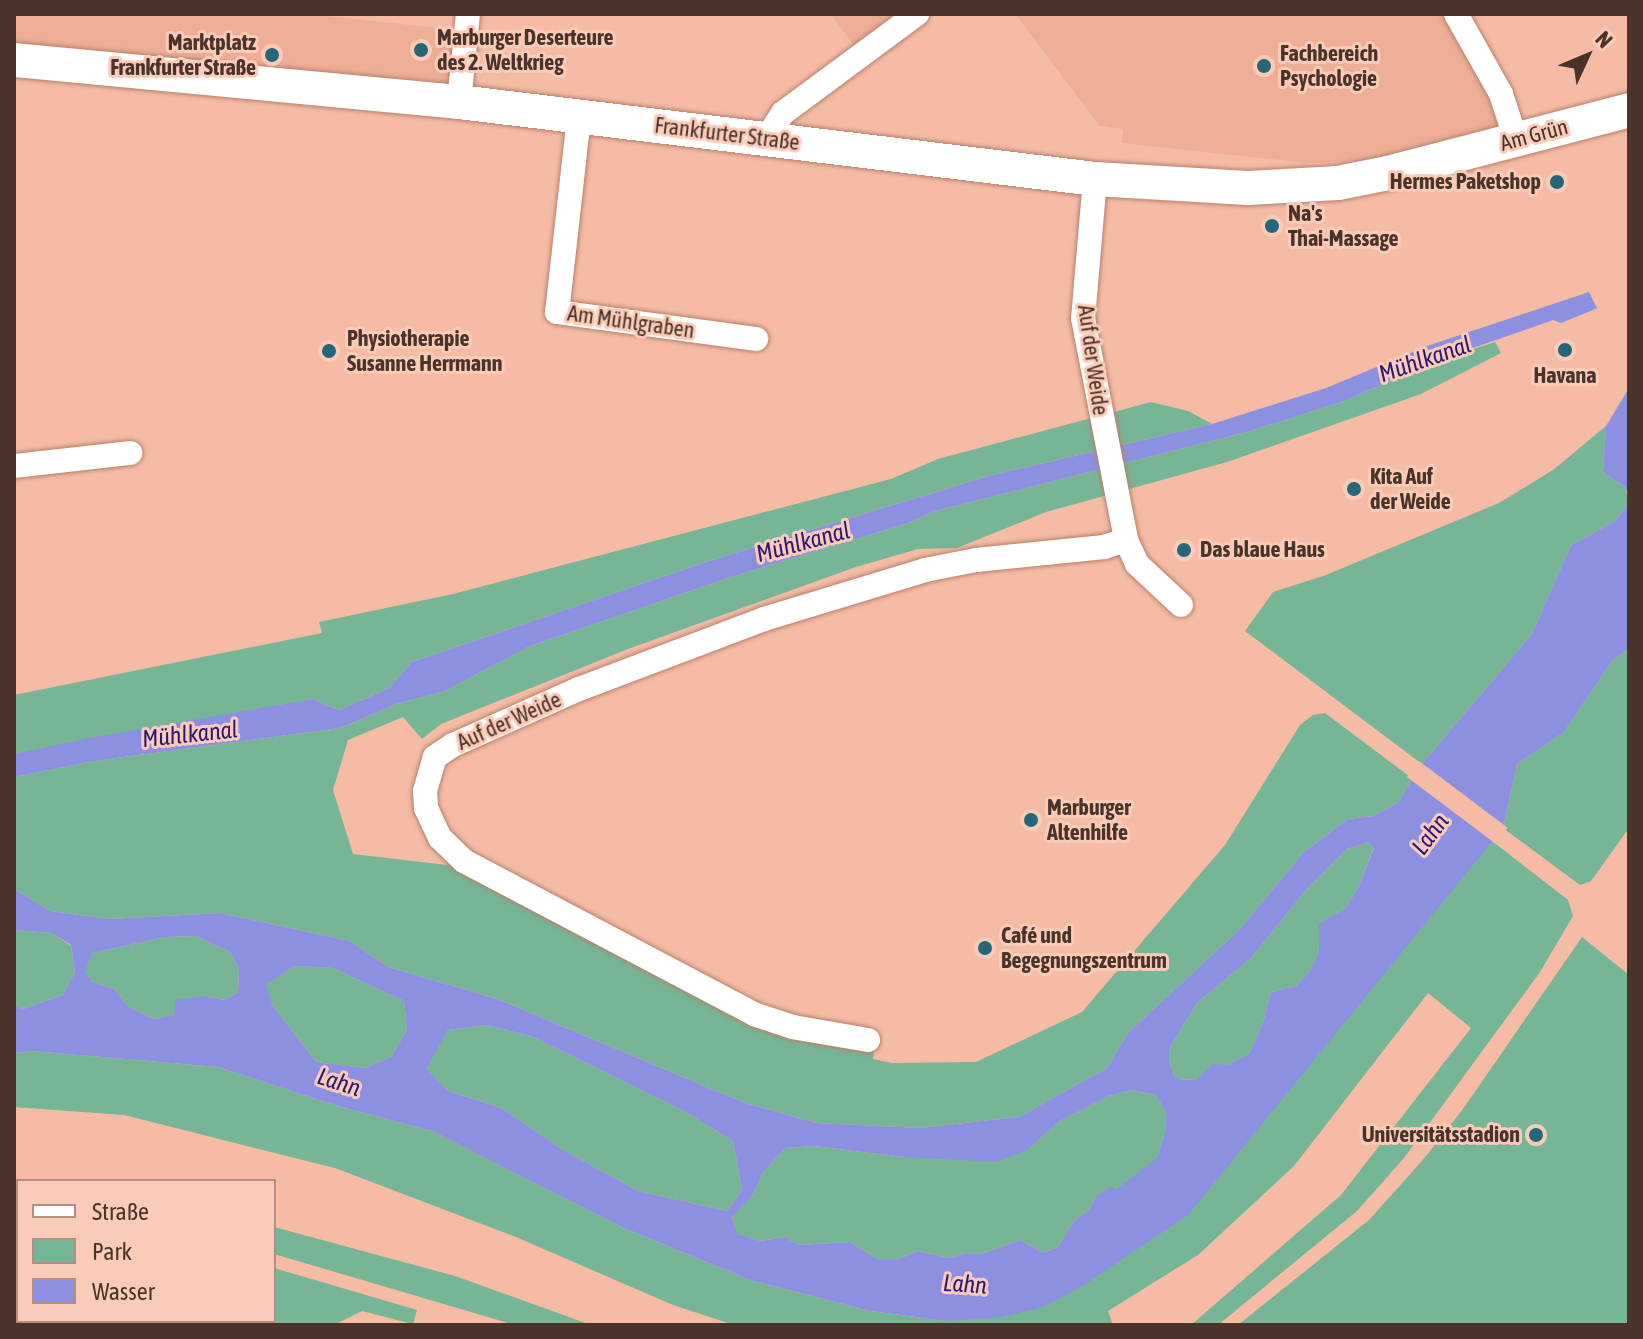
<!DOCTYPE html>
<meta charset="utf-8">
<style>
body{margin:0}
#map{position:relative;width:1643px;height:1339px;overflow:hidden;background:#f5bba5;font-family:"Asap Condensed",sans-serif}
div>[style]{position:absolute}
.built>*{inset:0;background:#eead95}
.green>*{inset:0;background:#76b595}
.water>*{inset:0;background:#8d90e0}
.pier>*{inset:0;background:#f5bba5;transform-origin:0 0}
.river>*{height:48px;margin:-24px;padding:0 24px;transform-origin:24px;border-radius:24px;background:#8d90e0}
.roads{filter:drop-shadow(0 0 2px #b7816c) drop-shadow(0 0 2px #b7816c)}
.street>*{height:24px;margin:-12px;padding:0 12px;transform-origin:12px;border-radius:12px;background:#fff}
.secondary>*{height:34px;margin:-17px;padding:0 17px;transform-origin:17px;border-radius:17px;background:#fff}
.dots>*{width:22px;height:22px;translate:-50% -50%;box-sizing:border-box;border:4px solid #fbcbb9;border-radius:50%}
span{translate:-50% -50%;white-space:nowrap;text-align:center;line-height:1.15;-webkit-text-stroke:6px #fbcbb9;paint-order:stroke}
.poi-label{font-size:22px;color:#4a332a;font-weight:700}
.left{translate:0 -50%;text-align:left}
.right{translate:-100% -50%;text-align:right}
.street-label{font-size:22px;color:#4a332a}
.water-label{font-size:24px;color:#291975;font-style:italic}
.frame{position:absolute;inset:0;border:16px solid #4a332a;pointer-events:none}
.legend{position:absolute;left:16px;top:1179px;width:260px;height:144px;box-sizing:border-box;background:#fbcbb9;border:2px solid #b48e80;margin:0;padding:10px 14px;list-style:none;font-size:24px;color:#4a332a}
.legend li{display:flex;align-items:center;gap:16px;height:40px}
.legend b{width:40px;border:2px solid #b48e80}
.north{position:absolute;left:1547px;top:16px;width:80px;height:80px;-webkit-text-stroke:6px #fbcbb9;paint-order:stroke;rotate:46deg;font-size:22px;font-weight:700;line-height:32px;text-align:center;color:#4a332a}
.north::after{content:'';display:block;margin:auto;width:28px;height:36px;background:#4a332a;clip-path:polygon(50% 0,100% 100%,50% 72%,0 100%)}
</style>
<div id="map">
<div class="built">
<div style="clip-path:polygon(14px 14px,308px 14px,466px 31px,461px 90px,14px 49px)"></div>
<div style="clip-path:polygon(831px 14px,901px 14px,855px 47px)"></div>
<div style="clip-path:polygon(1015px 14px,1441px 14px,1506px 125px,1376px 160px,1308px 163px,1122px 143px,1123px 129px,1100px 126px)"></div>
</div>
<div class="green">
<div style="clip-path:polygon(1495px 342px,1501px 353px,1421px 394px,1227px 462px,1046px 512px,957px 548px,918px 549px,856px 567px,628px 649px,441px 724px,422px 739px,403px 717px,348px 740px,333px 790px,353px 854px,455px 866px,752px 1025px,875px 1046px,873px 1059px,892px 1063px,976px 1062px,1082px 1012px,1225px 845px,1300px 725px,1313px 715px,1325px 713px,1413px 779px,1398px 803px,1373px 816px,1348px 819px,1304px 852px,1239px 930px,1128px 1033px,1107px 1068px,1019px 1117px,920px 1128px,817px 1123px,745px 1103px,497px 999px,388px 967px,350px 941px,220px 913px,109px 919px,50px 911px,14px 889px,14px 777px,94px 761px,340px 728px,396px 704px,445px 691px,530px 646px,731px 577px,908px 523px,935px 511px,1247px 432px,1344px 401px,1436px 361px)"></div>
<div style="clip-path:polygon(1151px 402px,1188px 411px,1212px 424px,992px 475px,712px 560px,412px 662px,389px 688px,339px 710px,313px 699px,14px 754px,14px 695px,322px 633px,319px 622px,453px 594px,891px 479px,938px 459px)"></div>
<div style="clip-path:polygon(1606px 426px,1603px 472px,1625px 487px,1629px 503px,1614px 522px,1571px 545px,1532px 634px,1422px 764px,1245px 631px,1273px 592px,1326px 575px,1499px 503px,1553px 470px)"></div>
<div style="clip-path:polygon(1629px 648px,1629px 828px,1591px 881px,1580px 885px,1503px 828px,1517px 764px,1564px 732px,1612px 661px)"></div>
<div style="clip-path:polygon(1492px 841px,1568px 900px,1573px 916px,1540px 972px,1404px 1158px,1357px 1211px,1218px 1325px,1191px 1325px,1341px 1195px,1471px 1028px,1428px 993px,1294px 1166px,1198px 1255px,1108px 1311px,1113px 1325px,734px 1325px,673px 1305px,516px 1237px,335px 1168px,124px 1115px,14px 1107px,14px 1053px,32px 1051px,218px 1067px,338px 1106px,432px 1131px,624px 1228px,750px 1280px,870px 1311px,946px 1321px,1081px 1287px)"></div>
<div style="clip-path:polygon(1369px 842px,1374px 847px,1359px 886px,1346px 908px,1319px 923px,1319px 951px,1310px 971px,1296px 986px,1271px 992px,1262px 1026px,1249px 1054px,1227px 1065px,1213px 1065px,1195px 1080px,1176px 1079px,1169px 1062px,1170px 1047px,1197px 1003px,1252px 957px,1305px 891px,1347px 849px)"></div>
<div style="clip-path:polygon(14px 930px,52px 933px,71px 946px,75px 972px,63px 995px,23px 1009px,14px 1004px)"></div>
<div style="clip-path:polygon(196px 936px,230px 952px,239px 968px,238px 992px,225px 1000px,206px 996px,175px 1015px,154px 1019px,129px 1007px,114px 989px,92px 982px,84px 972px,92px 953px,165px 937px)"></div>
<div style="clip-path:polygon(1582px 937px,1629px 975px,1629px 1325px,1238px 1325px,1369px 1220px,1422px 1161px,1463px 1109px)"></div>
<div style="clip-path:polygon(295px 966px,333px 968px,404px 1001px,407px 1030px,391px 1057px,365px 1068px,316px 1062px,273px 1006px,265px 985px)"></div>
<div style="clip-path:polygon(486px 1025px,531px 1036px,682px 1110px,733px 1141px,742px 1190px,727px 1211px,638px 1191px,563px 1150px,501px 1108px,448px 1091px,425px 1069px,448px 1030px)"></div>
<div style="clip-path:polygon(1131px 1090px,1156px 1095px,1165px 1111px,1166px 1129px,1159px 1151px,1170px 1169px,1169px 1178px,1163px 1188px,1150px 1196px,1137px 1198px,1127px 1191px,1096px 1196px,1089px 1210px,1073px 1222px,1058px 1247px,1043px 1253px,1020px 1240px,982px 1254px,967px 1253px,949px 1258px,918px 1251px,896px 1260px,879px 1260px,850px 1242px,798px 1245px,785px 1237px,761px 1241px,736px 1234px,732px 1216px,753px 1195px,762px 1174px,785px 1148px,814px 1146px,904px 1157px,1029px 1149px,1058px 1122px,1109px 1096px)"></div>
<div style="clip-path:polygon(14px 1205px,18px 1206px,18px 1321px,132px 1321px,133px 1325px,14px 1325px)"></div>
<div style="clip-path:polygon(274px 1227px,455px 1276px,591px 1325px,515px 1325px,274px 1254px)"></div>
<div style="clip-path:polygon(274px 1268px,417px 1310px,413px 1324px,362px 1311px,334px 1325px,266px 1325px,263px 1321px,274px 1321px)"></div>
</div>
<div class="water">
<div style="clip-path:polygon(1589px 292px,1597px 308px,1593px 310px,1561px 323px,1553px 320px,1436px 361px,1344px 401px,1247px 432px,935px 511px,908px 523px,731px 577px,530px 646px,445px 691px,396px 704px,340px 728px,94px 761px,14px 777px,14px 754px,90px 738px,313px 699px,339px 710px,389px 688px,412px 662px,712px 560px,992px 475px,1212px 424px,1326px 388px,1427px 346px)"></div>
<div style="clip-path:polygon(1629px 388px,1629px 499px,1625px 487px,1603px 472px,1606px 426px)"></div>
<div style="clip-path:polygon(evenodd,1629px 503px,1629px 648px,1612px 661px,1564px 732px,1517px 764px,1503px 828px,1188px 1215px,1081px 1287px,1043px 1307px,1001px 1317px,946px 1321px,870px 1311px,750px 1280px,624px 1228px,432px 1131px,338px 1106px,218px 1067px,32px 1051px,14px 1053px,14px 1004px,23px 1009px,63px 995px,75px 972px,71px 945px,52px 933px,14px 930px,14px 889px,50px 911px,109px 919px,220px 913px,350px 941px,388px 967px,497px 999px,745px 1103px,817px 1123px,920px 1128px,1019px 1117px,1107px 1068px,1128px 1033px,1239px 930px,1304px 852px,1348px 819px,1373px 816px,1398px 803px,1422px 764px,1532px 634px,1571px 545px,1614px 522px,1629px 503px,1369px 842px,1374px 848px,1359px 886px,1346px 908px,1319px 923px,1319px 951px,1310px 971px,1296px 986px,1271px 992px,1262px 1026px,1249px 1054px,1227px 1065px,1213px 1064px,1195px 1080px,1176px 1079px,1169px 1062px,1170px 1047px,1197px 1003px,1252px 957px,1305px 891px,1347px 849px,1369px 842px,1629px 503px,196px 936px,230px 952px,239px 968px,238px 992px,225px 1000px,206px 996px,175px 1000px,174px 1015px,154px 1019px,129px 1007px,114px 989px,92px 982px,85px 972px,92px 953px,165px 937px,196px 936px,1629px 503px,295px 966px,333px 968px,404px 1001px,407px 1030px,391px 1057px,365px 1068px,316px 1062px,273px 1006px,266px 985px,295px 966px,1629px 503px,486px 1025px,531px 1036px,682px 1110px,733px 1141px,742px 1190px,727px 1211px,638px 1191px,563px 1150px,501px 1108px,448px 1091px,426px 1069px,448px 1030px,486px 1025px,1629px 503px,1131px 1090px,1156px 1095px,1165px 1111px,1166px 1129px,1159px 1151px,1170px 1169px,1169px 1178px,1163px 1188px,1150px 1196px,1137px 1198px,1111px 1187px,1096px 1196px,1089px 1210px,1073px 1222px,1058px 1247px,1043px 1253px,1020px 1240px,982px 1254px,967px 1253px,949px 1258px,918px 1251px,896px 1260px,879px 1260px,850px 1242px,798px 1245px,785px 1237px,761px 1241px,737px 1234px,732px 1217px,753px 1195px,762px 1174px,785px 1148px,814px 1146px,904px 1157px,996px 1162px,1029px 1149px,1058px 1122px,1109px 1096px,1131px 1090px)"></div>
</div>
<div class="pier">
<div style="left:1419px;top:761px;width:111px;height:20px;rotate:37deg"></div>
</div>
<div class="river">
<div style="left:1095px;top:1236px;width:97px;rotate:-37.5deg"></div>
<div style="left:1172px;top:1177px;width:56px;rotate:-52.9deg"></div>
</div>
<div class="roads">
<div class="street">
<div style="left:1456px;top:14px;width:92px;rotate:60.6deg"></div>
<div style="left:1501px;top:94px;width:48px;rotate:71.9deg"></div>
<div style="left:459px;top:102px;width:88px;rotate:-84.2deg"></div>
<div style="left:579px;top:117px;width:196px;rotate:96.4deg"></div>
<div style="left:557px;top:312px;width:201px;rotate:7.7deg"></div>
<div style="left:766px;top:139px;width:31px;rotate:-57deg"></div>
<div style="left:783px;top:113px;width:167px;rotate:-36.5deg"></div>
<div style="left:1095px;top:179px;width:140px;rotate:94.9deg"></div>
<div style="left:1083px;top:318px;width:226px;rotate:79deg"></div>
<div style="left:1126px;top:540px;width:26px;rotate:65deg"></div>
<div style="left:1137px;top:564px;width:60px;rotate:43deg"></div>
<div style="left:14px;top:466px;width:117px;rotate:-6.4deg"></div>
<div style="left:868px;top:1040px;width:76px;rotate:-170.2deg"></div>
<div style="left:793px;top:1027px;width:39px;rotate:-162deg"></div>
<div style="left:756px;top:1015px;width:330px;rotate:-152.2deg"></div>
<div style="left:464px;top:861px;width:33px;rotate:-136deg"></div>
<div style="left:440px;top:838px;width:33px;rotate:-115deg"></div>
<div style="left:426px;top:808px;width:17px;rotate:-93deg"></div>
<div style="left:425px;top:791px;width:35px;rotate:-74deg"></div>
<div style="left:435px;top:757px;width:22px;rotate:-34deg"></div>
<div style="left:453px;top:745px;width:138px;rotate:-24deg"></div>
<div style="left:579px;top:689px;width:198px;rotate:-20.7deg"></div>
<div style="left:764px;top:619px;width:168px;rotate:-16.9deg"></div>
<div style="left:925px;top:570px;width:52px;rotate:-11.1deg"></div>
<div style="left:976px;top:560px;width:129px;rotate:-5.8deg"></div>
<div style="left:1104px;top:547px;width:23px;rotate:-18deg"></div>
</div>
<div class="secondary">
<div style="left:14px;top:60px;width:447px;rotate:5.4deg"></div>
<div style="left:459px;top:102px;width:641px;rotate:6.9deg"></div>
<div style="left:1095px;top:179px;width:153px;rotate:3.4deg"></div>
<div style="left:1248px;top:188px;width:90px;rotate:-3.2deg"></div>
<div style="left:1338px;top:183px;width:51px;rotate:-11.3deg"></div>
<div style="left:1388px;top:173px;width:249px;rotate:-14.6deg"></div>
</div>
</div>
<div class="dots">
<div style="left:421px;top:50px;background:#25667a"></div>
<div style="left:272px;top:55px;background:#25667a"></div>
<div style="left:1264px;top:66px;background:#25667a"></div>
<div style="left:1557px;top:182px;background:#25667a"></div>
<div style="left:1272px;top:226px;background:#25667a"></div>
<div style="left:1565px;top:350px;background:#25667a"></div>
<div style="left:329px;top:351px;background:#25667a"></div>
<div style="left:1354px;top:489px;background:#25667a"></div>
<div style="left:1184px;top:550px;background:#25667a"></div>
<div style="left:1031px;top:820px;background:#25667a"></div>
<div style="left:985px;top:948px;background:#25667a"></div>
<div style="left:1536px;top:1135px;background:#25667a"></div>
</div>
<div class="poi-label">
<span class="left" style="left:437px;top:50px">Marburger Deserteure<br>des 2. Weltkrieg</span>
<span class="right" style="left:256px;top:55px">Marktplatz<br>Frankfurter Straße</span>
<span class="left" style="left:1280px;top:66px">Fachbereich<br>Psychologie</span>
<span class="right" style="left:1541px;top:182px">Hermes Paketshop</span>
<span class="left" style="left:1288px;top:226px">Na's<br>Thai-Massage</span>
<span class="left" style="left:347px;top:351px">Physiotherapie<br>Susanne Herrmann</span>
<span style="left:1565px;top:376px">Havana</span>
<span class="left" style="left:1370px;top:489px">Kita Auf<br>der Weide</span>
<span class="left" style="left:1200px;top:550px">Das blaue Haus</span>
<span class="left" style="left:1047px;top:820px">Marburger<br>Altenhilfe</span>
<span class="left" style="left:1001px;top:948px">Café und<br>Begegnungszentrum</span>
<span class="right" style="left:1520px;top:1135px">Universitätsstadion</span>
</div>
<div class="street-label">
<span style="left:727px;top:134px;rotate:7deg">Frankfurter Straße</span>
<span style="left:1534px;top:135px;rotate:-15deg">Am Grün</span>
<span style="left:631px;top:322px;rotate:8deg">Am Mühlgraben</span>
<span style="left:1093px;top:360px;rotate:82deg">Auf der Weide</span>
<span style="left:509px;top:721px;rotate:-24deg">Auf der Weide</span>
</div>
<div class="water-label">
<span style="left:1425px;top:359px;rotate:-19deg">Mühlkanal</span>
<span style="left:803px;top:542px;rotate:-15deg">Mühlkanal</span>
<span style="left:190px;top:734px;rotate:-6deg">Mühlkanal</span>
<span style="left:1430px;top:834px;rotate:-53deg">Lahn</span>
<span style="left:339px;top:1082px;rotate:18deg">Lahn</span>
<span style="left:965px;top:1284px;rotate:4deg">Lahn</span>
</div>
<div class="frame"></div>
<ul class="legend">
<li><b style="height:10px;background:#fff"></b>Straße</li>
<li><b style="height:22px;background:#76b595"></b>Park</li>
<li><b style="height:22px;background:#8d90e0"></b>Wasser</li>
</ul>
<div class="north">N</div>
</div>
